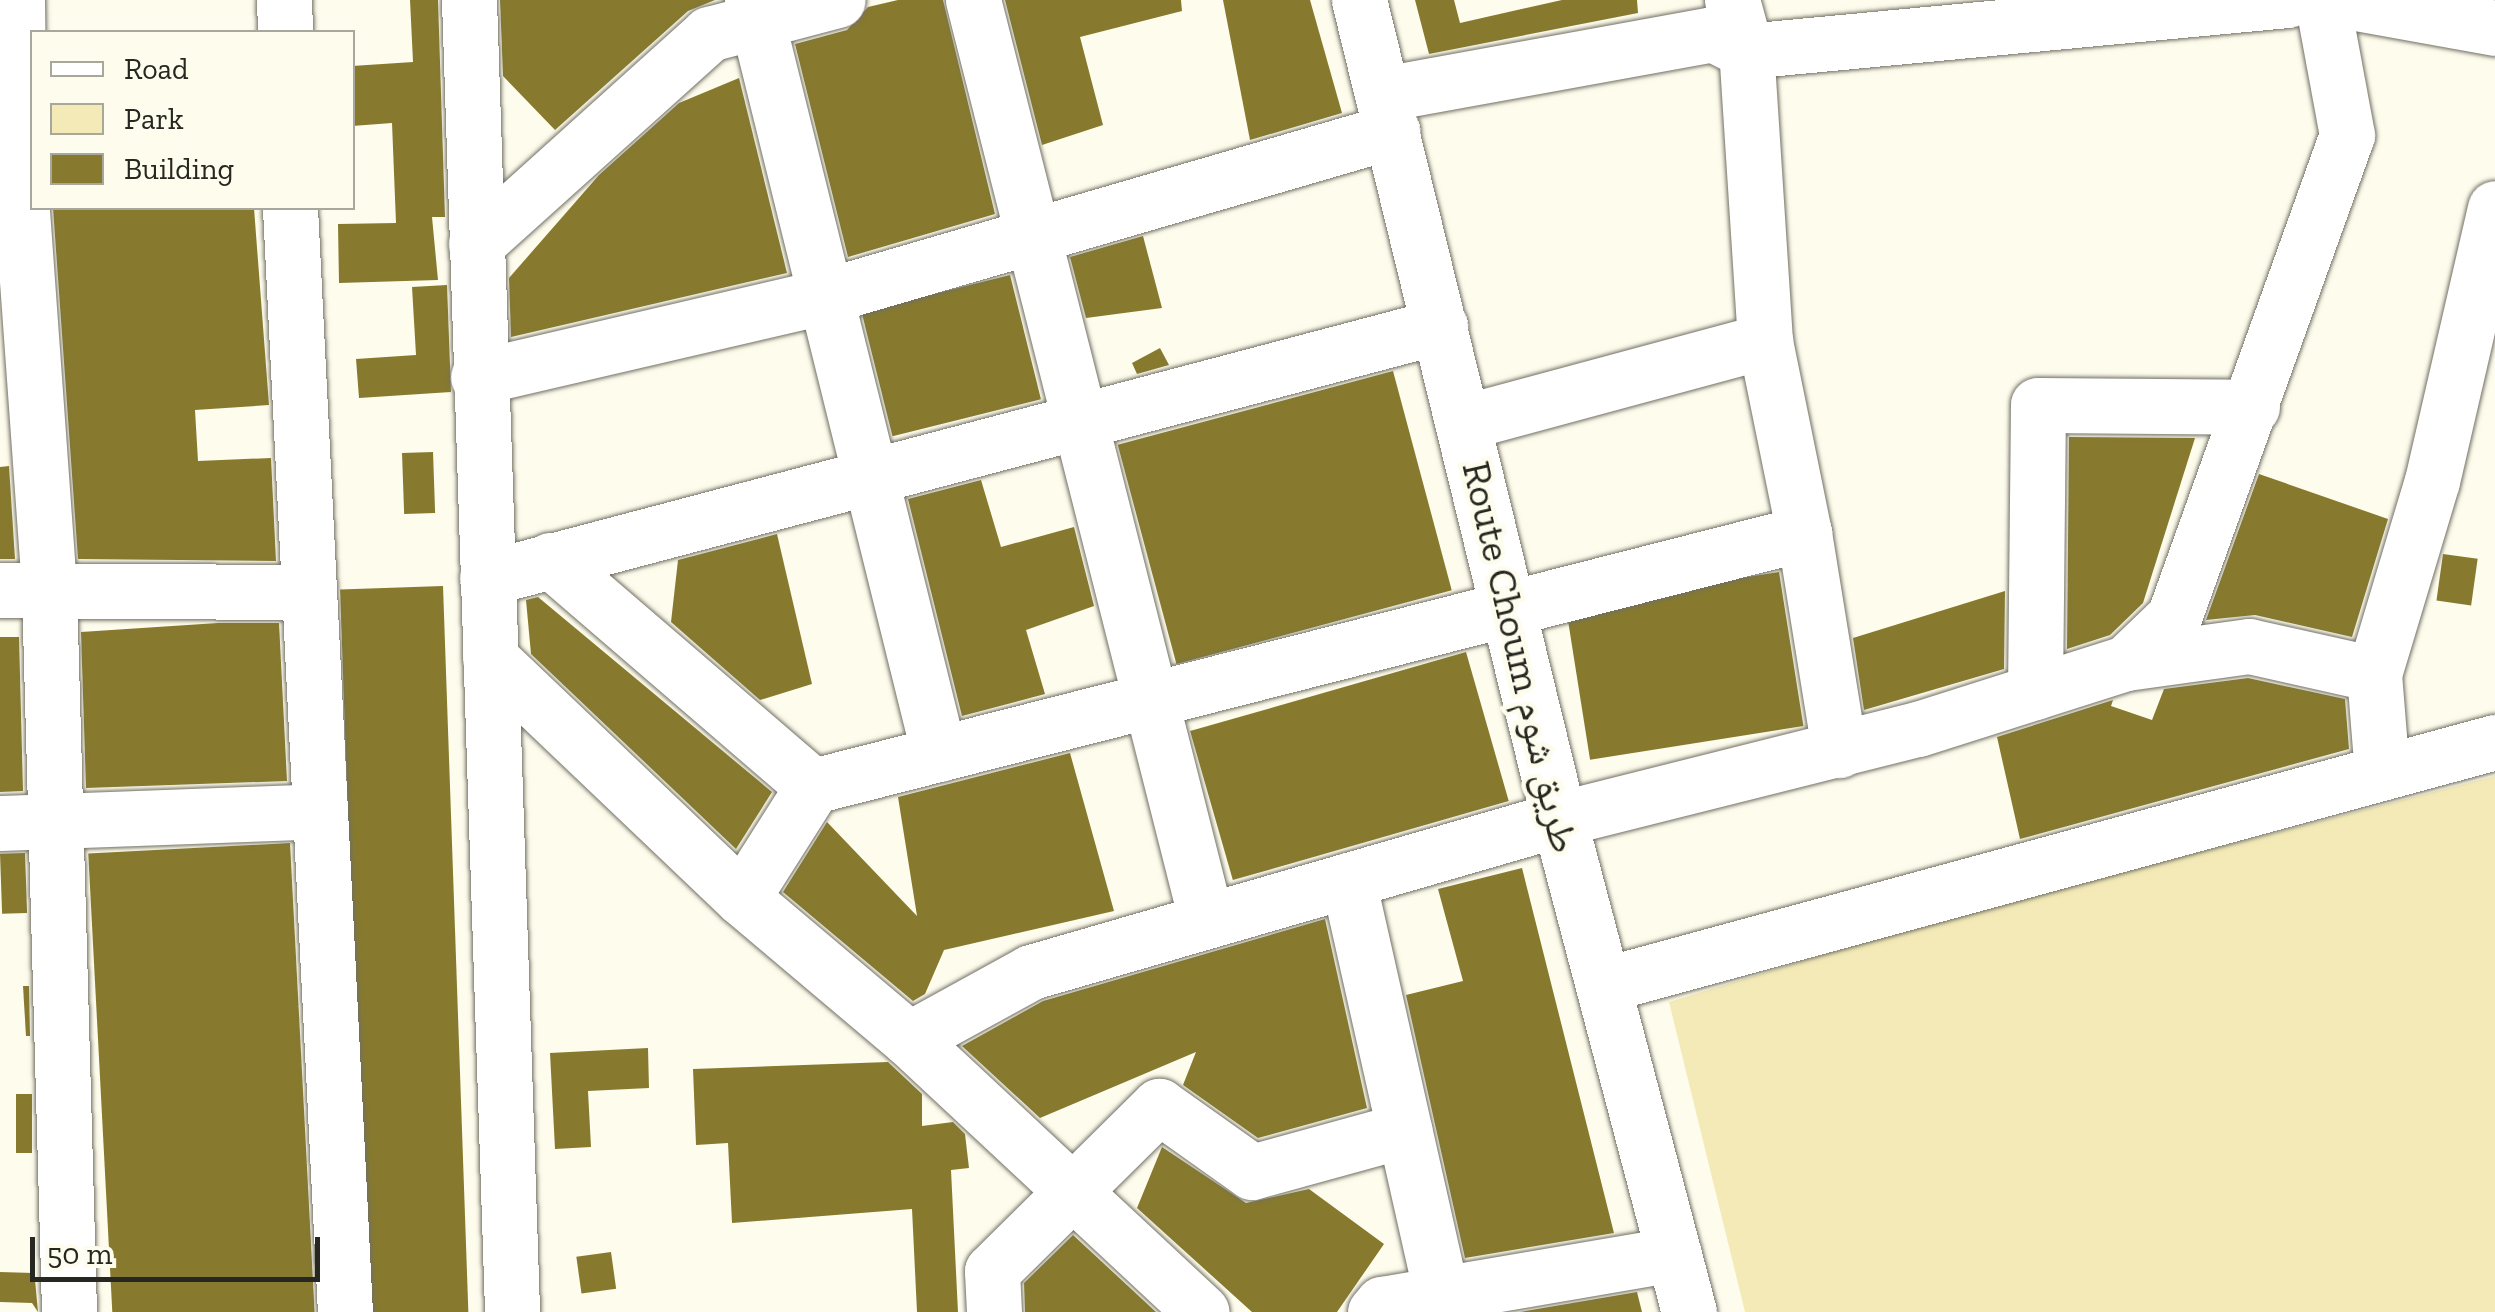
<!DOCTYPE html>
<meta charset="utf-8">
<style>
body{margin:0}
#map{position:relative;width:2495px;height:1312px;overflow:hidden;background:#fefced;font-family:"Zilla Slab","Noto Naskh Arabic",serif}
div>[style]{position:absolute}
.green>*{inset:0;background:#f3eab7}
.building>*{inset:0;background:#877a2f;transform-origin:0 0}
.roads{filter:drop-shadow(0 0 2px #716f63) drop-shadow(0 0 2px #716f63)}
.minor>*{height:55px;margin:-27.5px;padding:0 27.5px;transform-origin:27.5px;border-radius:27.5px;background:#fff}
.highway>*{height:55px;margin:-27.5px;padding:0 27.5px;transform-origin:27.5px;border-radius:27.5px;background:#fff}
span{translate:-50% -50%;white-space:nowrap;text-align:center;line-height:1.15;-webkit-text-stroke:9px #fefced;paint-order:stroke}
.street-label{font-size:40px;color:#272721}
.legend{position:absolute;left:30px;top:30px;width:325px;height:180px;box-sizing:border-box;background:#fefced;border:2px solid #a8a79b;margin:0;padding:12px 18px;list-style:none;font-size:30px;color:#272721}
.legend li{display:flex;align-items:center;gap:20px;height:50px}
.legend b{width:50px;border:2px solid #a8a79b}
.scale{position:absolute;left:30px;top:1237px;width:290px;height:45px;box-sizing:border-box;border:5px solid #272721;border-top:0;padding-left:12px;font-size:30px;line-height:35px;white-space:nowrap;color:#272721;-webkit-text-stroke:8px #fefced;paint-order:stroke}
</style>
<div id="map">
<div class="green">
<div style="clip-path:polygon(2495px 776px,2495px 1312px,1745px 1312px,1669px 1002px,1933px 921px)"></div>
</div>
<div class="building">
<div style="clip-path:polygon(410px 0,438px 0,445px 217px,432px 217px,438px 280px,339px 283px,338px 224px,396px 223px,392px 123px,352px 126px,352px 66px,413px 62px)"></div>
<div style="clip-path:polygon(500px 0,715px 0,688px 11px,555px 130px,503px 76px)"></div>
<div style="clip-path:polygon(898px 0,943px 0,995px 214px,848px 257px,795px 44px,847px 30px,868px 7px)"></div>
<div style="clip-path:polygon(1005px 0,1181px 0,1182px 11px,1080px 37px,1103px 125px,1042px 145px)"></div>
<div style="clip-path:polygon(1223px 0,1310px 0,1342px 113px,1250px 140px)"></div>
<div style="clip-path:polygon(1415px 0,1454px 0,1460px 23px,1562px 0,1637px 0,1638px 13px,1429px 54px)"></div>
<div style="clip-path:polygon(739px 78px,787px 273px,511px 337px,509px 278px,599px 175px,679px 103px)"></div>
<div style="clip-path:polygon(53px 208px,254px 208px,269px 405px,195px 410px,198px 461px,271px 458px,276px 561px,78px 559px)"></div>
<div style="clip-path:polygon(1143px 236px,1162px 308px,1086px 318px,1070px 257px)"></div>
<div style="left:1010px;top:275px;width:128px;height:153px;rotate:76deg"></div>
<div style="clip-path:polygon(447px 285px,451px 392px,359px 398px,356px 359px,416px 355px,412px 287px)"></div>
<div style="clip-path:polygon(1160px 348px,1169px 365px,1137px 374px,1132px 363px)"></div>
<div style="left:1393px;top:371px;width:227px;height:285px;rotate:75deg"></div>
<div style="clip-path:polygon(2069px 437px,2195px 438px,2143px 603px,2110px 635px,2067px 649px)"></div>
<div style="left:433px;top:452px;width:61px;height:31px;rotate:88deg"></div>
<div style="clip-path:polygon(9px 466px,15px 559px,0 559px,0 467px)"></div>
<div style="clip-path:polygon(2259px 474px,2388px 519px,2352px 637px,2255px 615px,2206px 620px)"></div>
<div style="clip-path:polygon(981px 480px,1001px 547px,1074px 527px,1094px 606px,1026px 630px,1045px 694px,962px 716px,908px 499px)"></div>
<div style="clip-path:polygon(777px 534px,812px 684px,760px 700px,671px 622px,678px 560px)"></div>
<div style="left:2443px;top:554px;width:35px;height:47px;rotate:8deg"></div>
<div style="left:1779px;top:572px;width:156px;height:216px;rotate:81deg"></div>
<div style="left:443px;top:586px;width:727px;height:103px;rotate:88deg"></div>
<div style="clip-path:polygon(2005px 591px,2004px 669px,1864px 710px,1853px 638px)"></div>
<div style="clip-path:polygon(538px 597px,772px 792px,736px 849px,531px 654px,526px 600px)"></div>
<div style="clip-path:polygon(218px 623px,279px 623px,287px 781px,86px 788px,81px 632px)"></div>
<div style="clip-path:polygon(0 637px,19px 637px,23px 791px,0 792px)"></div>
<div style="left:1466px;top:652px;width:155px;height:287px;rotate:74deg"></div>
<div style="clip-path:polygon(2248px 678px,2345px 699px,2349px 749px,2020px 839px,1997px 737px,2113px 700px,2111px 706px,2152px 720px,2164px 689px)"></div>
<div style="clip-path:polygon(1070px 753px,1114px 911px,944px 950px,925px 994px,913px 1001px,783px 892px,827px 822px,917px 916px,898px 797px)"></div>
<div style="left:290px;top:843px;width:470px;height:202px;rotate:87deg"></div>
<div style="left:25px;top:853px;width:60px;height:25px;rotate:88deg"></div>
<div style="clip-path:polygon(1522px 868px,1614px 1233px,1465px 1258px,1406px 995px,1463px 981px,1438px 889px)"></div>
<div style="clip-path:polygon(1325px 919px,1367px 1108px,1258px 1138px,1183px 1085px,1196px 1052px,1040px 1118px,962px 1046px,1043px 1001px)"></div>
<div style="clip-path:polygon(23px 986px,29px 986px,30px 1036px,26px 1036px)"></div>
<div style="clip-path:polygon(648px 1048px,649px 1088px,588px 1091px,591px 1147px,555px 1149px,550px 1053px)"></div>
<div style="clip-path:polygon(888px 1062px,922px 1094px,922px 1126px,953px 1122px,965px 1134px,969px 1168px,951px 1170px,958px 1312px,917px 1312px,912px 1209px,732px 1223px,728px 1143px,696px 1145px,693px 1069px)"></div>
<div style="left:16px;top:1094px;width:16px;height:59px"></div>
<div style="clip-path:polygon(1162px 1147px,1246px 1203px,1309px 1189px,1384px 1244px,1337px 1312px,1252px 1312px,1137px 1208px)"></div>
<div style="clip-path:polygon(1073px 1235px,1156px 1312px,1025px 1312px,1024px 1283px)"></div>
<div style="left:611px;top:1252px;width:37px;height:35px;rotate:82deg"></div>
<div style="clip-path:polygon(33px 1258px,38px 1312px,32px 1303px,0 1302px,0 1272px,33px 1273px)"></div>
<div style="clip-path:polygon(1637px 1292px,1642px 1312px,1520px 1312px)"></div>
</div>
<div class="roads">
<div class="minor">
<div style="left:17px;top:0;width:169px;rotate:89.3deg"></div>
<div style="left:19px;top:169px;width:422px;rotate:85.9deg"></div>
<div style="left:49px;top:590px;width:722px;rotate:88.41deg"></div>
<div style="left:284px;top:0;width:32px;rotate:88deg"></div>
<div style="left:469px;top:0;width:1313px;rotate:88.12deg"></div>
<div style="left:752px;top:0;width:777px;rotate:76.07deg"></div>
<div style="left:973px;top:0;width:948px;rotate:75.77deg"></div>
<div style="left:2340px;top:0;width:158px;rotate:10.2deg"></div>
<div style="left:1383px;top:94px;width:335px;rotate:-10.3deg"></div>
<div style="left:1713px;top:34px;width:37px;rotate:27deg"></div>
<div style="left:1746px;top:51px;width:544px;rotate:-5.38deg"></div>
<div style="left:290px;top:208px;width:1105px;rotate:87.15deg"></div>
<div style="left:476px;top:244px;width:314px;rotate:-42deg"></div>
<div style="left:709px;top:34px;width:133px;rotate:-14.8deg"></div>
<div style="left:478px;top:377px;width:357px;rotate:-13.1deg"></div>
<div style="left:826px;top:296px;width:590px;rotate:-16.25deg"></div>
<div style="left:1465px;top:422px;width:311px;rotate:-15.1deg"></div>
<div style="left:1765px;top:341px;width:291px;rotate:-93.7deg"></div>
<div style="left:1746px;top:51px;width:53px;rotate:-105.4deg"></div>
<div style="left:1804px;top:533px;width:220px;rotate:80.8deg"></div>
<div style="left:550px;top:560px;width:347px;rotate:40.7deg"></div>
<div style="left:487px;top:578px;width:986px;rotate:-14.81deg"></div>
<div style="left:0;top:590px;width:309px;rotate:0.4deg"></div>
<div style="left:490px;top:658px;width:348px;rotate:43.6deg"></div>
<div style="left:742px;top:898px;width:219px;rotate:40.2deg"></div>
<div style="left:909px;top:1039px;width:400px;rotate:43deg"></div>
<div style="left:2126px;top:663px;width:124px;rotate:-7.9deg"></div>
<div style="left:2249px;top:646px;width:128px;rotate:12.6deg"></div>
<div style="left:2374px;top:674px;width:99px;rotate:85.4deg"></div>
<div style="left:2374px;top:674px;width:202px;rotate:-73.3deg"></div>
<div style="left:2432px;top:481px;width:280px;rotate:-77deg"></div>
<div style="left:2035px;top:692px;width:287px;rotate:-89.4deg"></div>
<div style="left:2038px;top:405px;width:214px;rotate:0.5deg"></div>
<div style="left:0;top:823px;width:320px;rotate:-2.1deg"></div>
<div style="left:1348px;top:880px;width:424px;rotate:77.3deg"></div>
<div style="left:742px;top:898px;width:133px;rotate:-57.6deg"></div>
<div style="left:813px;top:786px;width:1023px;rotate:-14.32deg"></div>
<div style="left:1804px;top:533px;width:196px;rotate:-101.5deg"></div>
<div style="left:1603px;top:985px;width:925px;rotate:-15.24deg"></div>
<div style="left:909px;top:1039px;width:139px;rotate:-28.8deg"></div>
<div style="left:1031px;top:972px;width:550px;rotate:-16.16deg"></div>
<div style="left:1559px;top:819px;width:370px;rotate:-14.1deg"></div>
<div style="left:1918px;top:729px;width:218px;rotate:-17.6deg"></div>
<div style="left:2126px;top:663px;width:66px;rotate:-43.8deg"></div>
<div style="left:2174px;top:617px;width:512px;rotate:-70.26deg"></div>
<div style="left:2347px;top:135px;width:137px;rotate:-100.5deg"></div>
<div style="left:994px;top:1312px;width:41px;rotate:-92.8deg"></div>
<div style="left:992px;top:1271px;width:235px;rotate:-44.7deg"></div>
<div style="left:1159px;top:1106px;width:114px;rotate:35.4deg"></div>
<div style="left:1252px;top:1172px;width:158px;rotate:-15.4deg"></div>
<div style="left:1375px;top:1312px;width:11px;rotate:-49deg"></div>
<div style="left:1382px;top:1304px;width:296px;rotate:-9.7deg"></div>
</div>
<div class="highway">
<div style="left:1359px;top:0;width:843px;rotate:76.28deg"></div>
<div style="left:1559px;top:819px;width:510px;rotate:75.23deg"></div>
</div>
</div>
<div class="street-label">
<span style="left:1521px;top:657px;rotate:77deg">Route Choum طريق شوم</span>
</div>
<ul class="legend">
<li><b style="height:12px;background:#fff"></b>Road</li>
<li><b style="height:28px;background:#f3eab7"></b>Park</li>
<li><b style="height:28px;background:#877a2f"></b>Building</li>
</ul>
<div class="scale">50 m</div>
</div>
